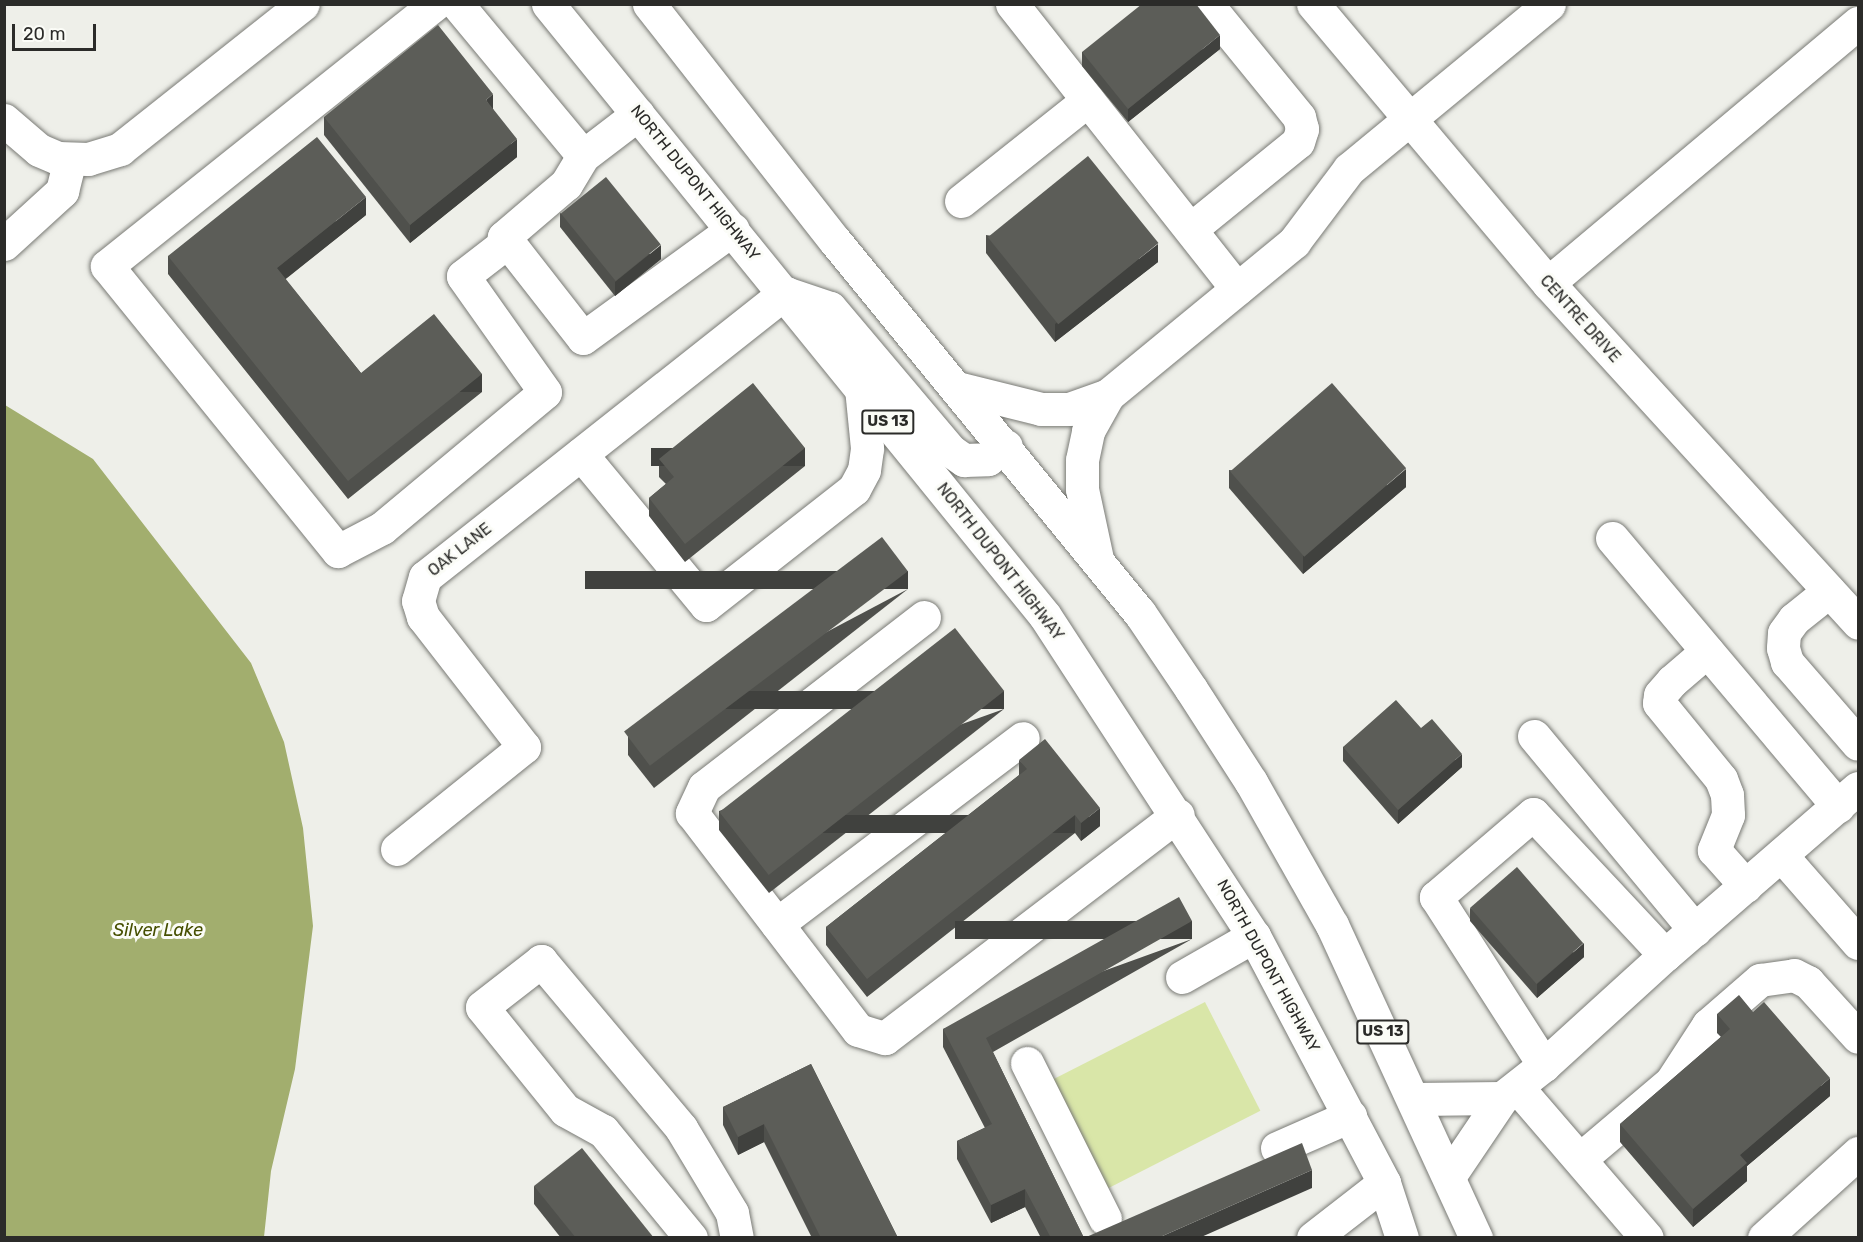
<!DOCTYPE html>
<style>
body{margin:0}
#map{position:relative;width:1863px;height:1242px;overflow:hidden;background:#eeefe9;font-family:Rubik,sans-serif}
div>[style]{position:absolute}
.green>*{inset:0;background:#d9e6a8;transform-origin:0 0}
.water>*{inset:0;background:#a2ae6e}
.roads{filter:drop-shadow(0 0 2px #797a75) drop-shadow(0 0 2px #797a75)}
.minor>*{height:33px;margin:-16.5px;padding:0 16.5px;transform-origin:16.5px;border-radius:16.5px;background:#fff}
.highway>*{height:33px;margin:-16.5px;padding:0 16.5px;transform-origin:16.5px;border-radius:16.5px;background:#fff}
.wall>*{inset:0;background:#4f504c}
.shaded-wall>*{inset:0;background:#40413e;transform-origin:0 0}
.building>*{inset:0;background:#5c5d58;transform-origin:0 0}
span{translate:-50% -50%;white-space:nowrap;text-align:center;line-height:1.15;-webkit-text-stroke:6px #fbfcf7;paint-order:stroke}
.shield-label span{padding:2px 4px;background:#fbfcf7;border:2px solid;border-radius:4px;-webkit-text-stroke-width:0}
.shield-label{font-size:15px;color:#2b2b29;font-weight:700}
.street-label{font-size:16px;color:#2b2b29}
.water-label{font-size:18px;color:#464f01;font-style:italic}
.frame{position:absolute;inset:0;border:6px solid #2b2b29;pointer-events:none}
.scale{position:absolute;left:12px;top:24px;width:84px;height:27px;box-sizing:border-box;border:3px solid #2b2b29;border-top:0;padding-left:8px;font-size:18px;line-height:21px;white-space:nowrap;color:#2b2b29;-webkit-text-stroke:4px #fbfcf7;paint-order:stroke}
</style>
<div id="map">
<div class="green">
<div style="left:1205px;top:1002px;width:122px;height:184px;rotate:63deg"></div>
</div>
<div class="water">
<div style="clip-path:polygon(5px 405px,93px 459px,251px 663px,284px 742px,303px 828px,313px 926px,295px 1069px,271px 1171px,264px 1237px,5px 1237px)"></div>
</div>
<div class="roads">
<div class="minor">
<div style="left:435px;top:4px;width:420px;rotate:141.4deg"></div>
<div style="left:107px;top:266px;width:367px;rotate:51deg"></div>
<div style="left:338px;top:551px;width:50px;rotate:-27.6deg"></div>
<div style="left:382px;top:528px;width:212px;rotate:-39.8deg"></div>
<div style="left:545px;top:392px;width:142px;rotate:-125.3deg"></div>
<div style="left:463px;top:276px;width:56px;rotate:-37.7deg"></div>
<div style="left:457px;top:4px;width:197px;rotate:50.3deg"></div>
<div style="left:583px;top:156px;width:69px;rotate:-37.4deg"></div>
<div style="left:1012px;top:4px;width:363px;rotate:51.7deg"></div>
<div style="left:1313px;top:4px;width:365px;rotate:49.9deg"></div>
<div style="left:1548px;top:283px;width:460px;rotate:47.6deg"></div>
<div style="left:4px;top:120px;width:46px;rotate:40.6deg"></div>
<div style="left:39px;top:150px;width:21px;rotate:23deg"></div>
<div style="left:58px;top:158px;width:30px;rotate:2deg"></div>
<div style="left:88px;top:159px;width:34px;rotate:-17deg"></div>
<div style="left:120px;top:149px;width:233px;rotate:-38.4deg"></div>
<div style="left:583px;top:156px;width:33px;rotate:121deg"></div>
<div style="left:566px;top:184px;width:82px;rotate:139.5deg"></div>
<div style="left:504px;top:237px;width:128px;rotate:52deg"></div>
<div style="left:583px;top:338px;width:185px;rotate:-36deg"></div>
<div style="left:961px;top:201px;width:162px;rotate:-38.5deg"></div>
<div style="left:1192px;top:228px;width:136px;rotate:-39.1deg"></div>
<div style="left:1298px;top:142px;width:14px;rotate:-73deg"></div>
<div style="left:1302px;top:129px;width:12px;rotate:-104deg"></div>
<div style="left:1299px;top:117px;width:146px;rotate:-129.2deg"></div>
<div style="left:4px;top:244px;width:79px;rotate:-42.4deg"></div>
<div style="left:62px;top:191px;width:32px;rotate:-76deg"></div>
<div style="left:1548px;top:283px;width:405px;rotate:-40deg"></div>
<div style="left:957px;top:388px;width:87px;rotate:14deg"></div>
<div style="left:1041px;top:409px;width:28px"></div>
<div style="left:1069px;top:409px;width:41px;rotate:-19.7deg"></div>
<div style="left:1108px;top:395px;width:241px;rotate:-39.4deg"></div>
<div style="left:1294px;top:242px;width:91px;rotate:-53deg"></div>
<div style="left:1349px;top:169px;width:259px;rotate:-39.5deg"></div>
<div style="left:581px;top:454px;width:196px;rotate:50.4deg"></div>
<div style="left:706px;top:605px;width:188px;rotate:-38.1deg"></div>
<div style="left:854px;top:489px;width:21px;rotate:-62deg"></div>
<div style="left:864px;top:470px;width:22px;rotate:-82deg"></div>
<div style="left:867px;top:448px;width:60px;rotate:-95.7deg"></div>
<div style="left:1612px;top:538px;width:351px;rotate:49.9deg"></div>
<div style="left:1097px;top:559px;width:72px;rotate:-102.1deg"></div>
<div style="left:1082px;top:489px;width:29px;rotate:-90deg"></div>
<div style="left:1082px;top:460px;width:30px;rotate:-78deg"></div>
<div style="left:1088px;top:431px;width:41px;rotate:-60.9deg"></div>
<div style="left:1829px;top:591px;width:45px;rotate:141.3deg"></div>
<div style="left:1794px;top:619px;width:17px;rotate:126deg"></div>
<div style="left:1784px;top:633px;width:15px;rotate:94deg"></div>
<div style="left:1783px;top:648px;width:15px;rotate:74deg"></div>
<div style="left:1787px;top:662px;width:108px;rotate:49.1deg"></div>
<div style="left:924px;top:617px;width:278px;rotate:142.3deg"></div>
<div style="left:704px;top:787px;width:29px;rotate:115deg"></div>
<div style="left:692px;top:813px;width:273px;rotate:52.6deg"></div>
<div style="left:858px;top:1030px;width:28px;rotate:17deg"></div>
<div style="left:885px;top:1038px;width:368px;rotate:-37.3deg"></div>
<div style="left:1707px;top:651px;width:46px;rotate:139.4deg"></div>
<div style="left:1672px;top:681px;width:18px;rotate:131deg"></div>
<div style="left:1660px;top:695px;width:8px;rotate:97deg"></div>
<div style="left:1659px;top:703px;width:98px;rotate:50.8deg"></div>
<div style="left:1721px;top:779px;width:17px;rotate:69deg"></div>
<div style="left:1727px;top:795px;width:20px;rotate:87deg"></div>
<div style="left:1728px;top:815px;width:38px;rotate:112deg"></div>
<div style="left:1714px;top:850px;width:48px;rotate:48.4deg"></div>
<div style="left:1534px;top:736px;width:252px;rotate:50.3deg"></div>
<div style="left:397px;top:849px;width:163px;rotate:-38.8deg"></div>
<div style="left:524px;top:747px;width:165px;rotate:-127.8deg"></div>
<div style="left:423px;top:617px;width:17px;rotate:-107deg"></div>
<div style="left:418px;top:601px;width:25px;rotate:-74deg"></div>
<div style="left:425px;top:577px;width:459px;rotate:-38.3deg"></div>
<div style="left:1781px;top:855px;width:117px;rotate:48.8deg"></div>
<div style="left:777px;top:924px;width:308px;rotate:-37.1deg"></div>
<div style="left:1665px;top:955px;width:255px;rotate:-40.9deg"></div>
<div style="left:1182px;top:977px;width:83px;rotate:-29.7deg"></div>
<div style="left:1027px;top:1063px;width:174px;rotate:63.4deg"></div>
<div style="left:1517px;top:1087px;width:199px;rotate:49.3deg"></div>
<div style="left:1415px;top:1099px;width:87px;rotate:-0.7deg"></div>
<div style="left:1277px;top:1148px;width:80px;rotate:-23.7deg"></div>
<div style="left:1580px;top:1159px;width:119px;rotate:-40.2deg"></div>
<div style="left:1671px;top:1082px;width:68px;rotate:-57deg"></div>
<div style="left:1708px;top:1025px;width:69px;rotate:-40.9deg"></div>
<div style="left:1760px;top:980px;width:34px;rotate:-8deg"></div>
<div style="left:1794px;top:975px;width:16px;rotate:27deg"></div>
<div style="left:1808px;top:982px;width:74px;rotate:47.7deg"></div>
<div style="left:1450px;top:1175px;width:93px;rotate:-56deg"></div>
<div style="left:1502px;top:1098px;width:53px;rotate:-38.2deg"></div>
<div style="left:1544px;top:1065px;width:164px;rotate:-42.3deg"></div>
<div style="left:1665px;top:955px;width:193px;rotate:-133.1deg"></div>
<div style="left:1533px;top:814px;width:128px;rotate:139.4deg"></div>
<div style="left:1436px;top:897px;width:200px;rotate:57.3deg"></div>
<div style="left:691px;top:1238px;width:139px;rotate:-129.4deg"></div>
<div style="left:603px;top:1131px;width:43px;rotate:-151.1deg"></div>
<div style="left:565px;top:1110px;width:132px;rotate:-128.9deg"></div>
<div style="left:482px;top:1007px;width:75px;rotate:-37.9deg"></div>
<div style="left:541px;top:961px;width:218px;rotate:50deg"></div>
<div style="left:681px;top:1128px;width:99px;rotate:59deg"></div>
<div style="left:732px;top:1213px;width:25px;rotate:79deg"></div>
<div style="left:1313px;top:1238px;width:90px;rotate:-37.8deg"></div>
<div style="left:1764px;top:1238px;width:127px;rotate:-42.1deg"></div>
</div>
<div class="highway">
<div style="left:548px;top:4px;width:788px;rotate:50.92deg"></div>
<div style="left:1045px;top:616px;width:382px;rotate:56.9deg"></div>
<div style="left:1254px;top:936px;width:279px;rotate:62.2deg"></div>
<div style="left:1384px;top:1183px;width:58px;rotate:71.9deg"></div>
<div style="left:649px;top:4px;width:301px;rotate:51.9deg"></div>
<div style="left:835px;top:241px;width:480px;rotate:50.7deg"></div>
<div style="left:1139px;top:612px;width:93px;rotate:56deg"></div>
<div style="left:1191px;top:689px;width:111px;rotate:57.2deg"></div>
<div style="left:1251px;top:782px;width:164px;rotate:60.5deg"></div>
<div style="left:1332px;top:925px;width:345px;rotate:65.3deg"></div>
<div style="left:785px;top:293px;width:47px;rotate:18.4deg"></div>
<div style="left:830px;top:308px;width:187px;rotate:49.8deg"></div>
<div style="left:951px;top:451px;width:16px;rotate:35deg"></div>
<div style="left:964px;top:460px;width:24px;rotate:-2deg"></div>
<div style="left:988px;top:459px;width:22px;rotate:-36deg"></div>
</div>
</div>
<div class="wall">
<div style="clip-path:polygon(1220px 49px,1128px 122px,1082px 66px,1082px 52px)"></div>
<div style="clip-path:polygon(493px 109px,517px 157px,410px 243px,324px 135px,324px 117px)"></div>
<div style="clip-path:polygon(560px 213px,661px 259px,615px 296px,560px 227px)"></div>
<div style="clip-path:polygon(366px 215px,285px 279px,361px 373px,482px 392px,348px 499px,168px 274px,168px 256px)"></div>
<div style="clip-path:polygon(986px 235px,1158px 262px,1055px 342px,986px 253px)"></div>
<div style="clip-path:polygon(659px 459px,805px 466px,685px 562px,649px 516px,649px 498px,666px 484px,659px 477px)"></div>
<div style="clip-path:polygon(1229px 470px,1406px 487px,1303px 574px,1229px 488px)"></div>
<div style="clip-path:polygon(908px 589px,654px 788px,628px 755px,628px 737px)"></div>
<div style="clip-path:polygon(1004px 709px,769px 893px,719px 830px,719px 811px)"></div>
<div style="clip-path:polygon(1421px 728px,1462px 767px,1398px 824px,1343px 761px,1343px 747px)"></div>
<div style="clip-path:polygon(1019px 760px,1100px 826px,1081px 841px,1075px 833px,867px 997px,826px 945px,826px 927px,1019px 775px)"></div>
<div style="clip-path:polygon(1470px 908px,1584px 957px,1537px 998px,1470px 921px)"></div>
<div style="clip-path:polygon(1192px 939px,993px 1052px,1084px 1238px,1041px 1238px,1025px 1207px,991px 1223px,957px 1159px,957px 1141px,985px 1128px,943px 1047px,943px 1029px)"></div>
<div style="clip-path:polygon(1753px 1012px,1830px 1096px,1747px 1166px,1747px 1181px,1693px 1227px,1620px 1142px,1620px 1124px,1721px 1037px,1717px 1033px,1717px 1014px)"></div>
<div style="clip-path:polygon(811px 1064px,898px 1238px,812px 1238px,764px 1142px,738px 1155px,723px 1125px,723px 1107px)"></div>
<div style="clip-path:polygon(534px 1186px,654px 1238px,561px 1238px,534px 1204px)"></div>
</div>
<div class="shaded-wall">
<div style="clip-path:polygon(1220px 35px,1220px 49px,1128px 122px,1128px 109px)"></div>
<div style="clip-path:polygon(493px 94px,493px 112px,486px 100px)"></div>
<div style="clip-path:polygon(517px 139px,517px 157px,410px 243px,410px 225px)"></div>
<div style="clip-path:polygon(366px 197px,366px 215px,277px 286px,277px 268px)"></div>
<div style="clip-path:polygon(1158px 244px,1158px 262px,1055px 342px,1055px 324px)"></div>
<div style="clip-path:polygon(661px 245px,661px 259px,615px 296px,615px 282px)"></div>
<div style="left:482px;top:374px;width:18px;height:171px;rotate:90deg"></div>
<div style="left:805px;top:448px;width:18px;height:154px;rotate:90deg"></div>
<div style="clip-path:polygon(1406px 469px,1406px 487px,1303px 574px,1303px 556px)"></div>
<div style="left:908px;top:571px;width:18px;height:323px;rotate:90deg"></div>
<div style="left:1004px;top:691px;width:18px;height:298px;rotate:90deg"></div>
<div style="clip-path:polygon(1462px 754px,1462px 767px,1398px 824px,1398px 810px)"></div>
<div style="clip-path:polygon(1100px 808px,1100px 826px,1081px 841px,1081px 823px)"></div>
<div style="left:1075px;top:815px;width:18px;height:265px;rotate:90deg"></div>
<div style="left:1192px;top:921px;width:18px;height:237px;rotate:90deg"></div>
<div style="clip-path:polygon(1584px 943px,1584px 957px,1537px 998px,1537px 984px)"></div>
<div style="clip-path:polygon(1830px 1078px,1830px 1096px,1747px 1166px,1747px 1181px,1693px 1227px,1693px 1209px,1740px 1155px)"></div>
<div style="clip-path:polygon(764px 1124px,764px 1142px,738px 1155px,738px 1137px)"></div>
<div style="clip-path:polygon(1312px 1170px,1312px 1188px,1199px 1238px,1158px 1238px)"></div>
<div style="clip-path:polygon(1025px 1189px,1025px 1207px,991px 1223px,991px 1205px)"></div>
</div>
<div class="building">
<div style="clip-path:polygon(1142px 4px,1196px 4px,1220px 35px,1128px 109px,1082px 52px)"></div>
<div style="clip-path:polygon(438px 25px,493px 94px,486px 100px,517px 139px,410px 225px,324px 117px)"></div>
<div style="clip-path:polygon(317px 137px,366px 197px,277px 268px,361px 373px,434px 314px,482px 374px,348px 481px,168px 256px)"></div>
<div style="left:1088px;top:156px;width:112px;height:129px;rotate:51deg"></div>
<div style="left:606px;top:177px;width:87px;height:58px;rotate:51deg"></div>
<div style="clip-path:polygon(753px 383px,805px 448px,685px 544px,649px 498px,674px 477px,659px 459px)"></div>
<div style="left:1332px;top:383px;width:113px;height:135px;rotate:49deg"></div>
<div style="left:882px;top:537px;width:43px;height:323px;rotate:53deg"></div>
<div style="left:955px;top:628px;width:80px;height:299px;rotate:52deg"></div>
<div style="clip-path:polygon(1396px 700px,1421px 728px,1432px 719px,1462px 754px,1398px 810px,1343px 747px)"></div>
<div style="clip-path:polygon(1045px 739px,1100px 808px,1081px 823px,1075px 815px,867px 979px,826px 927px,1027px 769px,1019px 760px)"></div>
<div style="left:1517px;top:867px;width:101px;height:62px;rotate:49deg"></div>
<div style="clip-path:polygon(1179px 897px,1192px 921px,986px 1038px,1084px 1238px,1051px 1238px,1025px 1189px,991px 1205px,957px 1141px,992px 1124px,943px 1029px)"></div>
<div style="clip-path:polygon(1739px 995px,1753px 1012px,1764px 1002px,1830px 1078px,1740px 1155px,1747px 1163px,1693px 1209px,1620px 1124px,1730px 1029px,1717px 1014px)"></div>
<div style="clip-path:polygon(811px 1064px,898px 1238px,821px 1238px,764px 1124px,738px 1137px,723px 1107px)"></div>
<div style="clip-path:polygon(1302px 1143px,1312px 1170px,1158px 1238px,1084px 1238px)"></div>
<div style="clip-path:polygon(582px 1148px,654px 1238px,576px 1238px,534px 1186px)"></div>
</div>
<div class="shield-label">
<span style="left:888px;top:422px">US 13</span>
<span style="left:1383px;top:1032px">US 13</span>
</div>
<div class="street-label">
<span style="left:695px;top:183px;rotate:51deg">NORTH DUPONT HIGHWAY</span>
<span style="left:1580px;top:319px;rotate:48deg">CENTRE DRIVE</span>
<span style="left:460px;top:550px;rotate:-38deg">OAK LANE</span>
<span style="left:1000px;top:562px;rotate:52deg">NORTH DUPONT HIGHWAY</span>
<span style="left:1268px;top:966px;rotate:61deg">NORTH DUPONT HIGHWAY</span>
</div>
<div class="water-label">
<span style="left:158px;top:930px">Silver Lake</span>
</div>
<div class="frame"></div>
<div class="scale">20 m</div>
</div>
